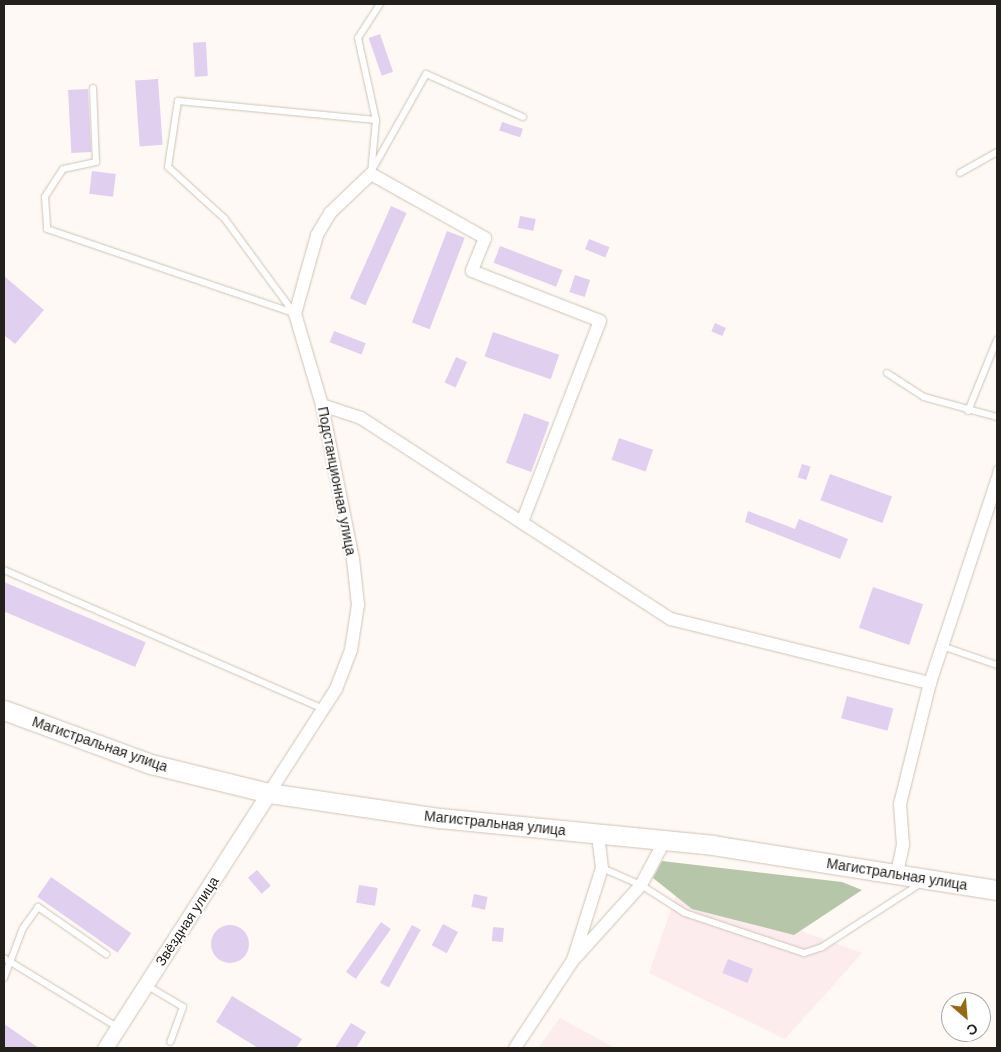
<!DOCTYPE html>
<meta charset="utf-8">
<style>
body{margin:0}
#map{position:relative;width:1001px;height:1052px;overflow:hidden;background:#fef9f4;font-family:"DM Sans",sans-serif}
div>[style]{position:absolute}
.industrial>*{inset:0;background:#fcecee}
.forest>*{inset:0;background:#b5c7a8}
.building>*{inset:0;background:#e1cfef;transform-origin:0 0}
.round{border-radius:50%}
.roads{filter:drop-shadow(0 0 1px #cfc3b6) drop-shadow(0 0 1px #cfc3b6)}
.service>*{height:6px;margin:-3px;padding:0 3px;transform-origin:3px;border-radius:3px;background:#fff}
.minor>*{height:12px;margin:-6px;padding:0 6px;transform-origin:6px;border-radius:6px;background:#fff}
.tertiary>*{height:15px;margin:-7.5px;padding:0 7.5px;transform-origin:7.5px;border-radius:7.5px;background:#fff}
.primary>*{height:19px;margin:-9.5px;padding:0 9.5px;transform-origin:9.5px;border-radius:9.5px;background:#fff}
span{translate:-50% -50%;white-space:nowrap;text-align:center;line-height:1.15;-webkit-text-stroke:4px #fff;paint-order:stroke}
.street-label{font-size:14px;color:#24201b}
.frame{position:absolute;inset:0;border:5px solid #24201b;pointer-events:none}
.north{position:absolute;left:941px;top:992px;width:50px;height:50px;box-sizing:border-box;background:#fff;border:1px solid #a7a6a4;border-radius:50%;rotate:153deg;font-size:14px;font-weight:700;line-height:20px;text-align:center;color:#24201b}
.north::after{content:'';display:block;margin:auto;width:18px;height:22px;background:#966917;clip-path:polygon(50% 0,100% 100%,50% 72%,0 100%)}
</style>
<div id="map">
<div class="industrial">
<div style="clip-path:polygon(679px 887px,862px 953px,785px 1039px,649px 973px)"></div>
<div style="clip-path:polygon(560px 1018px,615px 1048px,538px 1048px)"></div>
</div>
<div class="forest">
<div style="clip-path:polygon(662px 861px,842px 882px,862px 890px,794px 935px,692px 909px,653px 878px)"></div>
</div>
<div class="building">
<div style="left:380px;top:34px;width:40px;height:12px;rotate:71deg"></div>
<div style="left:206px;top:42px;width:34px;height:13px;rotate:87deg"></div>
<div style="left:158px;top:79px;width:66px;height:23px;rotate:86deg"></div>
<div style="left:88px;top:89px;width:63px;height:20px;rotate:87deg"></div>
<div style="left:502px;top:122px;width:22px;height:9px;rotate:18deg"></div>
<div style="left:92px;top:171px;width:24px;height:23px;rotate:7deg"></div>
<div style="left:391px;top:206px;width:17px;height:101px;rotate:24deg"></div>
<div style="left:520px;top:216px;width:16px;height:12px;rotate:11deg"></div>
<div style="left:447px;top:231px;width:19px;height:98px;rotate:21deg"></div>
<div style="left:589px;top:239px;width:22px;height:11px;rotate:22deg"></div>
<div style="left:500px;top:246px;width:67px;height:18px;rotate:21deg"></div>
<div style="left:575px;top:275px;width:16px;height:18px;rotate:18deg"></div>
<div style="clip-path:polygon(4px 276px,44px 310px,15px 344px,4px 335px)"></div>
<div style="left:715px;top:323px;width:12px;height:9px;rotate:24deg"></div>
<div style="left:334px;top:331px;width:34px;height:12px;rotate:21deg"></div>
<div style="left:493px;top:332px;width:70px;height:26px;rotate:19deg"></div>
<div style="left:456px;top:357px;width:12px;height:28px;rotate:24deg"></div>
<div style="left:524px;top:413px;width:27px;height:53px;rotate:20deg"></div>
<div style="left:619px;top:438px;width:36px;height:23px;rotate:19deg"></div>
<div style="left:802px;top:464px;width:9px;height:14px;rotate:18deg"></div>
<div style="left:830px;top:474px;width:66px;height:28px;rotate:20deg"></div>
<div style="clip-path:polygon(748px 511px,795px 529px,799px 519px,848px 539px,840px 559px,745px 522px)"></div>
<div style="left:4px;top:582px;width:154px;height:27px;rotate:23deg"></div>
<div style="left:873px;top:587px;width:53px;height:43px;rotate:19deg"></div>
<div style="left:847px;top:696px;width:48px;height:23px;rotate:15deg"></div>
<div style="left:257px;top:870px;width:21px;height:12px;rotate:49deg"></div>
<div style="left:51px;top:877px;width:98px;height:24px;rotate:35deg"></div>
<div style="left:359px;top:885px;width:19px;height:18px;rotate:9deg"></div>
<div style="left:474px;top:894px;width:14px;height:13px;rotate:12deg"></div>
<div style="left:381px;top:922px;width:12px;height:61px;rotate:35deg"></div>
<div style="left:443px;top:924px;width:17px;height:24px;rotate:28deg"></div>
<div style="left:412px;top:925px;width:10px;height:66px;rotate:29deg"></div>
<div class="round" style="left:211px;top:925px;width:38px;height:38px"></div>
<div style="left:493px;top:927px;width:11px;height:14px;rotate:5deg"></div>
<div style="left:728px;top:959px;width:27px;height:15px;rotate:22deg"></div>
<div style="clip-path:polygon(232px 996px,302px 1039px,296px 1048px,258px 1048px,216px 1022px)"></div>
<div style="clip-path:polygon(351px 1023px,366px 1032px,356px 1048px,335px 1048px)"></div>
<div style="clip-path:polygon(4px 1024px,39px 1048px,4px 1048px)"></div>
</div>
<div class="roads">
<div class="service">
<div style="left:93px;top:88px;width:74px;rotate:87.7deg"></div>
<div style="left:96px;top:162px;width:34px;rotate:168deg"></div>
<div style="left:63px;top:169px;width:33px;rotate:123deg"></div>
<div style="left:45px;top:197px;width:32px;rotate:86deg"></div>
<div style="left:47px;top:229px;width:261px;rotate:18.8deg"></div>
<div style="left:376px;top:120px;width:84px;rotate:-102.4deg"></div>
<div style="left:358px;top:38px;width:40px;rotate:-57.1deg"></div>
<div style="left:372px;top:170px;width:110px;rotate:-60.6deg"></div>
<div style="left:426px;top:74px;width:106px;rotate:23.9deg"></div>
<div style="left:960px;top:173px;width:43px;rotate:-29.6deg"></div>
<div style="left:294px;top:313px;width:117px;rotate:-126.3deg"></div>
<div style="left:225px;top:219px;width:77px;rotate:-137.6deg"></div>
<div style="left:168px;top:167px;width:67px;rotate:-81.4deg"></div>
<div style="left:178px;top:101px;width:199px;rotate:5.5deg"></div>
<div style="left:376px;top:120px;width:54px;rotate:95.3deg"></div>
<div style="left:887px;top:373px;width:44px;rotate:33deg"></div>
<div style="left:924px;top:397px;width:76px;rotate:15.3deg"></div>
<div style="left:968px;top:411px;width:77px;rotate:-67.8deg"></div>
<div style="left:994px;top:482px;width:13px;rotate:-77deg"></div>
<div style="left:4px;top:570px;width:349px;rotate:23.5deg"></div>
<div style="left:942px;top:646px;width:58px;rotate:19.1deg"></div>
<div style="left:602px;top:868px;width:43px;rotate:23.6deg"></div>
<div style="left:641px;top:885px;width:52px;rotate:32.5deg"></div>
<div style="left:685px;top:913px;width:126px;rotate:18.6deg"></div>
<div style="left:804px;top:953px;width:19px;rotate:-18deg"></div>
<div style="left:822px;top:947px;width:120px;rotate:-32.8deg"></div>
<div style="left:4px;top:958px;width:132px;rotate:31.4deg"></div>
<div style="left:4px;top:978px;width:53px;rotate:-69.2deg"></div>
<div style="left:23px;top:928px;width:26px;rotate:-54deg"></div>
<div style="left:38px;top:907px;width:83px;rotate:34.7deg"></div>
<div style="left:146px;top:985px;width:43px;rotate:30.7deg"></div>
<div style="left:183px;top:1007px;width:37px;rotate:110deg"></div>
</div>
<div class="minor">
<div style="left:322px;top:405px;width:41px;rotate:18.4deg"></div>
<div style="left:361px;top:418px;width:369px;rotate:33deg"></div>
<div style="left:671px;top:619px;width:267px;rotate:13.9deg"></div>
<div style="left:269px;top:793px;width:124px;rotate:-57.2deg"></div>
<div style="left:336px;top:689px;width:42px;rotate:-69deg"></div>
<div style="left:351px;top:650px;width:46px;rotate:-81.2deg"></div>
<div style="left:358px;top:605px;width:46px;rotate:-96.2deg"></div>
<div style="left:353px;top:559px;width:157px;rotate:-101.4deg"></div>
<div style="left:322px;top:405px;width:95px;rotate:-106.5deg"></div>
<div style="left:295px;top:314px;width:82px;rotate:-74.4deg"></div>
<div style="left:317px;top:235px;width:26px;rotate:-59deg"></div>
<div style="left:330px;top:213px;width:57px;rotate:-43.6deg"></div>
<div style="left:371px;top:174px;width:131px;rotate:29.3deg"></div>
<div style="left:485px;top:238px;width:35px;rotate:112deg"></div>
<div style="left:472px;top:271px;width:137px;rotate:21.3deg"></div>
<div style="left:600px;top:321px;width:216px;rotate:111.2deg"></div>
<div style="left:897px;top:873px;width:29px;rotate:-78deg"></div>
<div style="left:903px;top:845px;width:41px;rotate:-94.2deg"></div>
<div style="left:900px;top:804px;width:125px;rotate:-76.1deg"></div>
<div style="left:930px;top:683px;width:213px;rotate:-71.7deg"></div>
<div style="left:576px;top:957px;width:97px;rotate:-47.9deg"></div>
<div style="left:641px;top:885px;width:51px;rotate:-61.9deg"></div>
<div style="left:515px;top:1048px;width:105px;rotate:-56.6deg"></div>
<div style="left:573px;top:960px;width:96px;rotate:-72.5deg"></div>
<div style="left:602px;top:868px;width:35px;rotate:-97deg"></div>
</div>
<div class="tertiary">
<div style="left:105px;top:1048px;width:303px;rotate:-57.3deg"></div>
</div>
<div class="primary">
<div style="left:4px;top:710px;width:157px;rotate:20.2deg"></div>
<div style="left:151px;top:764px;width:122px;rotate:13.8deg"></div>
<div style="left:269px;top:793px;width:172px;rotate:8.4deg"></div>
<div style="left:439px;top:818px;width:275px;rotate:5.6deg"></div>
<div style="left:713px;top:845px;width:288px;rotate:9deg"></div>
</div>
</div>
<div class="street-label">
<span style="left:337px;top:481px;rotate:79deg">Подстанционная улица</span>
<span style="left:100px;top:744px;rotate:19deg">Магистральная улица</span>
<span style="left:495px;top:823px;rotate:6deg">Магистральная улица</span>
<span style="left:897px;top:874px;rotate:9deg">Магистральная улица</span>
<span style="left:187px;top:921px;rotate:-57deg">Звёздная улица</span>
</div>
<div class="frame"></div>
<div class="north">С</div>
</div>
